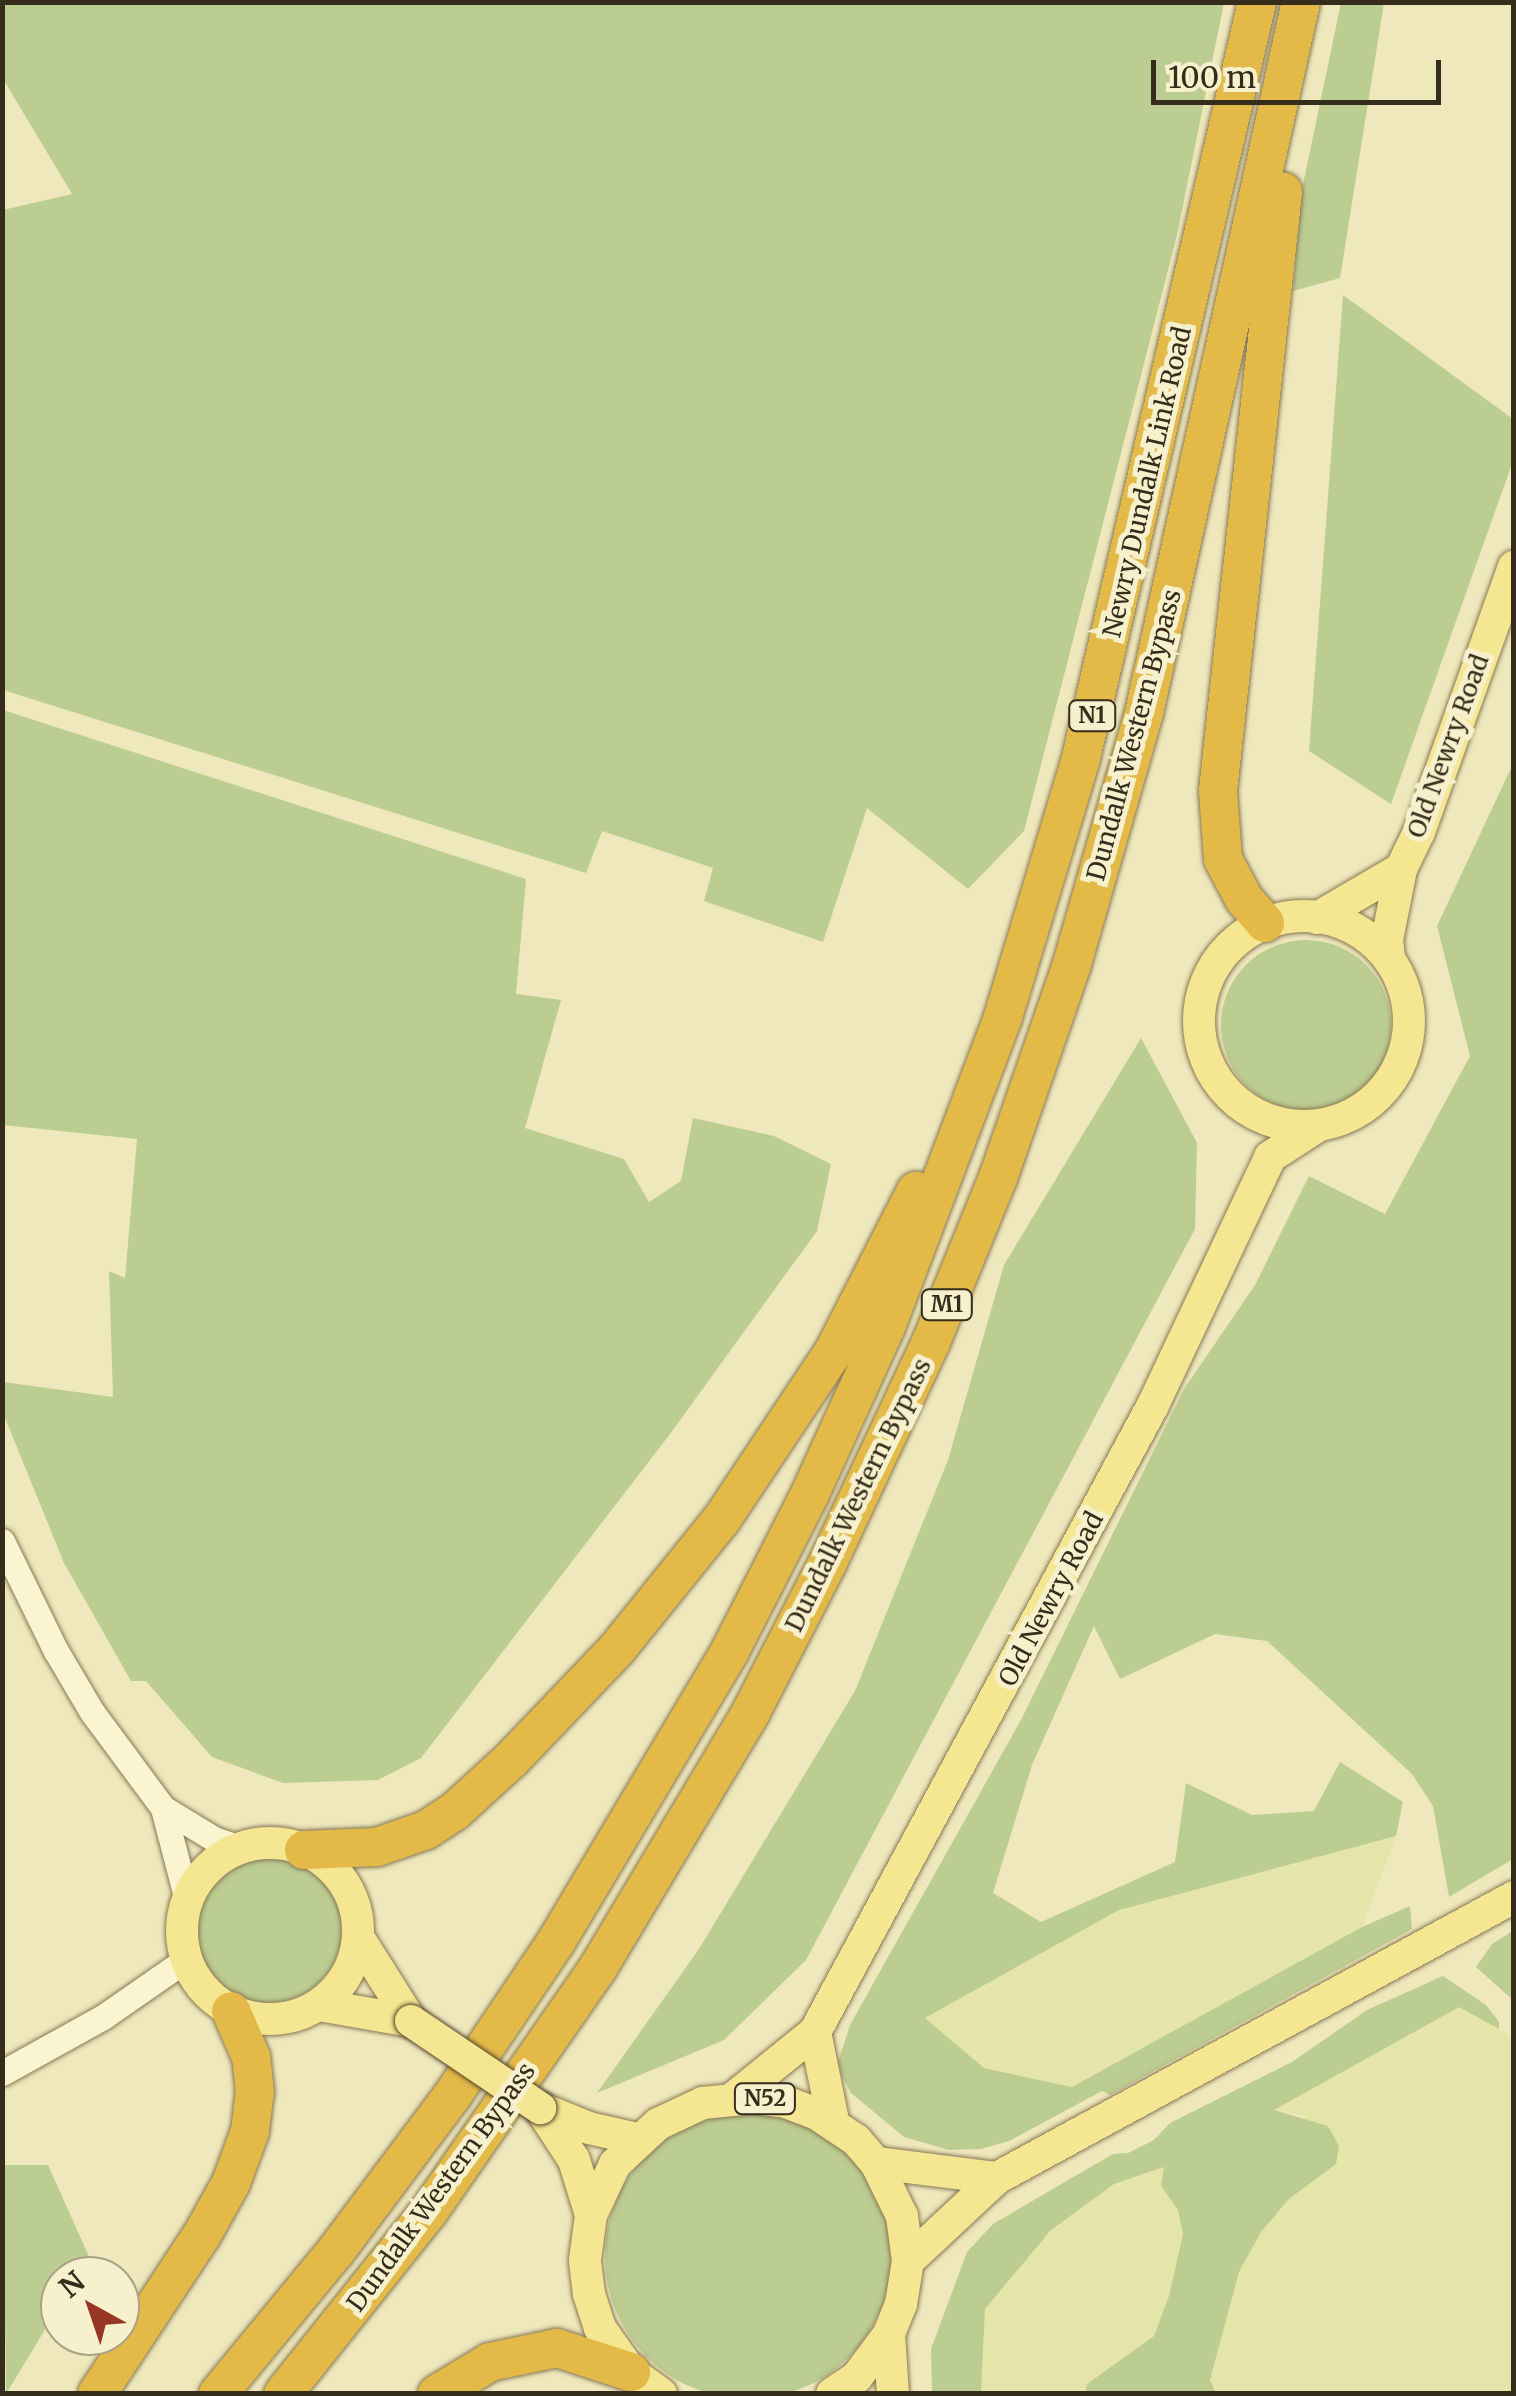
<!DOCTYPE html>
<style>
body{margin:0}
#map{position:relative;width:1516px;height:2396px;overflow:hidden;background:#efe8bd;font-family:Merriweather,serif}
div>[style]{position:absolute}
.farmland>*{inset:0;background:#e5e5aa}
.green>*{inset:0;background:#bccd91}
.round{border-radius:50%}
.roads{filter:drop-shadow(0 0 2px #877855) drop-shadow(0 0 2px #877855)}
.minor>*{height:25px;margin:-12.5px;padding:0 12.5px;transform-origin:12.5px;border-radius:12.5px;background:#faf4d0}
.major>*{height:32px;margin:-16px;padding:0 16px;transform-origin:16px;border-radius:16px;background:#f5e692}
.major>.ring{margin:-16px;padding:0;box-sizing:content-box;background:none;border:32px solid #f5e692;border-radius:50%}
.highway>*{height:38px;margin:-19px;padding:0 19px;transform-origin:19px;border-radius:19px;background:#e3b948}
.bridges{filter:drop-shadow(0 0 2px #54452a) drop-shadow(0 0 2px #54452a)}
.major-bridge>*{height:32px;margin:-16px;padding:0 16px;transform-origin:16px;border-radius:16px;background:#f5e692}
span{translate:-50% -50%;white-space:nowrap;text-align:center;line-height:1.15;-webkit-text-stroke:10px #f6f1cc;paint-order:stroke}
.shield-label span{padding:2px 8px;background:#f6f1cc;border:2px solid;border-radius:8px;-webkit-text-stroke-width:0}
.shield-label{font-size:22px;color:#362c1b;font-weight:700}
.street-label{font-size:25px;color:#362c1b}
.frame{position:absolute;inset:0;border:5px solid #362c1b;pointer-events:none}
.north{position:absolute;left:40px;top:2256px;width:100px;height:100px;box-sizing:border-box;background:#f6f1cc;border:2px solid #a9a285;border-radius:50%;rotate:320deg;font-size:28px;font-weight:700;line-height:40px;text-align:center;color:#362c1b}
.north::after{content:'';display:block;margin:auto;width:35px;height:45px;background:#983624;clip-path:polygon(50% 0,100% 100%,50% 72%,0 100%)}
.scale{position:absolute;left:1151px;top:60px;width:290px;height:45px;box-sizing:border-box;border:5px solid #362c1b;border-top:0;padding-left:12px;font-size:30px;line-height:35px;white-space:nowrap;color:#362c1b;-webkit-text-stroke:8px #f6f1cc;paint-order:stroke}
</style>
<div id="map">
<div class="farmland">
<div style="clip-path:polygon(1396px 1836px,1362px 1927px,1072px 2087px,984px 2068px,924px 2018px,1119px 1910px)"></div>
<div style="clip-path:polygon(1459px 2006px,1513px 2037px,1513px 2393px,1216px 2394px,1210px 2380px,1239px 2272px,1261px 2232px,1289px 2199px,1336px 2164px,1303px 2115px,1272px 2111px)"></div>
<div style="clip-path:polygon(1164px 2167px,1161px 2186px,1178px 2210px,1183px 2234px,1169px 2296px,1154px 2336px,1087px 2384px,1085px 2393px,981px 2394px,985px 2309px,1051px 2230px,1114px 2184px)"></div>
</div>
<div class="green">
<div style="clip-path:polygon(2px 3px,1224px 3px,1177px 235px,1024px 831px,968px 889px,867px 808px,823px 942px,704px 901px,713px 868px,602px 831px,586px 873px,3px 690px,3px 210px,72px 194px,3px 79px)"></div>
<div style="clip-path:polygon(1341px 3px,1384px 3px,1340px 278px,1293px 291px,1302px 189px)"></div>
<div style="clip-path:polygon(1343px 295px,1513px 419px,1513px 461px,1391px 804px,1309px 751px)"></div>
<div style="clip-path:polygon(3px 710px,526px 879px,516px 994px,561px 1000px,525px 1128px,624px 1159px,649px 1202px,681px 1181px,693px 1118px,774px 1136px,831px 1164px,817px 1231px,670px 1434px,421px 1758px,378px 1780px,283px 1783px,212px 1757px,146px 1681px,131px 1681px,64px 1563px,3px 1413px,3px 1382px,113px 1397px,109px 1271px,125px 1278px,137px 1139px,3px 1125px)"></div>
<div style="clip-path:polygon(1513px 764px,1513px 1859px,1449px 1897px,1433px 1806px,1412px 1774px,1267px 1641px,1215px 1634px,1120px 1679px,1094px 1626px,1032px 1765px,993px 1893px,1041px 1922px,1175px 1862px,1186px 1783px,1252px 1815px,1314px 1811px,1340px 1762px,1403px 1802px,1396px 1836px,1119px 1910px,925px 2018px,984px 2068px,1072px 2087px,1362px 1927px,1410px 1906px,1412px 1929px,1110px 2095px,1102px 2091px,1009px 2141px,981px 2149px,949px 2150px,904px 2137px,851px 2093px,843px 2078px,838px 2062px,850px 2025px,1022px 1718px,1184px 1389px,1255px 1285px,1309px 1176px,1385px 1214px,1470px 1056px,1437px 926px)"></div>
<div class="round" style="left:1221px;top:940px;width:170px;height:170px"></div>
<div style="clip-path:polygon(1141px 1038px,1197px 1143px,1195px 1229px,806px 1960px,724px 2040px,597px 2093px,699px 1949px,855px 1691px,948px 1460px,1004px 1265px)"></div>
<div class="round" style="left:194px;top:1855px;width:148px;height:148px"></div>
<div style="clip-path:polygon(1513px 1931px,1513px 2000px,1476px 1967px,1492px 1944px)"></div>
<div style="clip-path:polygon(1443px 1976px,1486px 2005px,1499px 2022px,1499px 2029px,1459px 2007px,1274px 2110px,1328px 2126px,1339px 2146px,1336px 2164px,1289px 2199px,1261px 2232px,1239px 2272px,1210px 2380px,1216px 2393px,1085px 2393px,1087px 2384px,1154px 2336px,1169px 2296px,1183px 2234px,1178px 2210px,1161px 2186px,1164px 2167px,1114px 2184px,1051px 2230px,985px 2309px,981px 2393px,932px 2393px,931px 2349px,967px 2252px,993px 2224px,1113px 2154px,1128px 2153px,1154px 2140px,1170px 2123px,1292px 2062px,1367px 2010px)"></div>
<div class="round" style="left:605px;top:2113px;width:286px;height:286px"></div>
<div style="clip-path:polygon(3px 2165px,48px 2165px,92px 2263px,82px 2276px,60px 2276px,60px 2305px,6px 2394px)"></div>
</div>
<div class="roads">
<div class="minor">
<div style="left:2px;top:1541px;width:123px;rotate:63.9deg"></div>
<div style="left:56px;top:1651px;width:71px;rotate:59.5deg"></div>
<div style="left:92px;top:1712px;width:119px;rotate:53.5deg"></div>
<div style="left:163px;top:1808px;width:95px;rotate:75.4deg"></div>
<div style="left:163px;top:1808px;width:60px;rotate:31.3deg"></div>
<div style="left:214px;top:1839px;width:28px;rotate:19deg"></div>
<div style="left:2px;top:2073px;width:115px;rotate:-29deg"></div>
<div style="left:103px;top:2017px;width:100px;rotate:-34.8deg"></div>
</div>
<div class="major">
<div class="ring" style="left:1199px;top:916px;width:178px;height:178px"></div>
<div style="left:1317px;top:918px;width:97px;rotate:-30.3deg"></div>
<div style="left:1389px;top:958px;width:18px;rotate:-96deg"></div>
<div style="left:1387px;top:940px;width:72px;rotate:-78.8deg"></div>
<div style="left:1401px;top:869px;width:41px;rotate:-64.1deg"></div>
<div style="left:1419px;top:832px;width:282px;rotate:-70.3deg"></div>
<div class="ring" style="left:182px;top:1843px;width:144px;height:144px"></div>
<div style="left:358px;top:1937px;width:99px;rotate:57.8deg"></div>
<div style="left:319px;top:2005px;width:93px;rotate:9.9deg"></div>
<div style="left:815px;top:2032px;width:95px;rotate:78.5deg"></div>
<div style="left:731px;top:2100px;width:108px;rotate:-39deg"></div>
<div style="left:815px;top:2032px;width:712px;rotate:-61.67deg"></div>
<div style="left:1153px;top:1405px;width:274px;rotate:-64.7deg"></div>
<div style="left:1270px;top:1157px;width:57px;rotate:-32.9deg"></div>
<div style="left:540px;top:2108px;width:62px;rotate:56.8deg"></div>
<div style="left:574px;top:2160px;width:58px;rotate:72.8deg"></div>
<div style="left:540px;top:2108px;width:53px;rotate:22.2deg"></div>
<div style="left:589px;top:2128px;width:53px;rotate:13deg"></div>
<div style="left:876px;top:2163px;width:122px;rotate:7.1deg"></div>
<div style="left:908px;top:2261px;width:122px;rotate:-43deg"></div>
<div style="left:997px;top:2178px;width:588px;rotate:-28.52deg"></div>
<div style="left:889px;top:2334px;width:60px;rotate:86.2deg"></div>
<div style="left:661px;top:2394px;width:37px;rotate:-144deg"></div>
<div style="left:631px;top:2372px;width:54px;rotate:-125.2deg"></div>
<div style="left:600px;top:2328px;width:36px;rotate:-108deg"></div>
<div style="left:589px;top:2294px;width:34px;rotate:-97deg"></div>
<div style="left:585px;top:2260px;width:45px;rotate:-82.4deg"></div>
<div style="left:591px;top:2215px;width:56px;rotate:-64.8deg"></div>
<div style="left:615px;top:2164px;width:59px;rotate:-42.9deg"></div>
<div style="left:658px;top:2124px;width:50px;rotate:-25deg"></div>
<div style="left:703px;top:2103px;width:49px;rotate:-5.8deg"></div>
<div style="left:752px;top:2098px;width:31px;rotate:6deg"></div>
<div style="left:783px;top:2101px;width:36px;rotate:21deg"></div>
<div style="left:817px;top:2114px;width:47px;rotate:33.7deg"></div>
<div style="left:856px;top:2140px;width:30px;rotate:49deg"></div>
<div style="left:876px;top:2163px;width:59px;rotate:63.9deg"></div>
<div style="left:902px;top:2216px;width:45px;rotate:82.4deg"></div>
<div style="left:908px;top:2261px;width:44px;rotate:99.2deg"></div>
<div style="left:901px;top:2304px;width:32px;rotate:112deg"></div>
<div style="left:889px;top:2334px;width:54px;rotate:126.7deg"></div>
<div style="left:857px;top:2377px;width:30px;rotate:146deg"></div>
</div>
<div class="highway">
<div style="left:1265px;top:923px;width:32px;rotate:-131deg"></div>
<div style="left:1244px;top:899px;width:45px;rotate:-117.7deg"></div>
<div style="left:1223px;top:859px;width:68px;rotate:-94.2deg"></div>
<div style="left:1218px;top:791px;width:603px;rotate:-83.81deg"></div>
<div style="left:304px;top:1850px;width:73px;rotate:-2.4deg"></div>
<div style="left:377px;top:1847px;width:52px;rotate:-19.1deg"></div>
<div style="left:426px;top:1830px;width:33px;rotate:-33deg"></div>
<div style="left:454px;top:1812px;width:77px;rotate:-42.4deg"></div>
<div style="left:511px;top:1760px;width:153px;rotate:-46.3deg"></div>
<div style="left:617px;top:1649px;width:167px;rotate:-51.1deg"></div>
<div style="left:722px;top:1519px;width:202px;rotate:-56.3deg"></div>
<div style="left:834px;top:1351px;width:180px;rotate:-62.9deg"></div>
<div style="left:97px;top:2394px;width:191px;rotate:-56.6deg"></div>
<div style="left:202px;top:2235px;width:60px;rotate:-60.9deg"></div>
<div style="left:231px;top:2183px;width:55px;rotate:-69.9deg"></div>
<div style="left:250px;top:2131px;width:38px;rotate:-83deg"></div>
<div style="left:255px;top:2093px;width:36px;rotate:-96deg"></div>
<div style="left:251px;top:2057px;width:50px;rotate:-113.5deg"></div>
<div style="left:218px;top:2394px;width:185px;rotate:-50.5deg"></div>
<div style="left:336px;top:2251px;width:194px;rotate:-53.2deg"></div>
<div style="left:452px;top:2096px;width:186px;rotate:-56deg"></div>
<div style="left:556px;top:1942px;width:339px;rotate:-59.1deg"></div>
<div style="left:730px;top:1651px;width:174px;rotate:-63deg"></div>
<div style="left:809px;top:1496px;width:186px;rotate:-65.5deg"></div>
<div style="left:886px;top:1327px;width:331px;rotate:-69.3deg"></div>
<div style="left:1003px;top:1017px;width:270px;rotate:-73.2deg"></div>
<div style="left:1081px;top:758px;width:776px;rotate:-76.89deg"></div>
<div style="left:283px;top:2394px;width:234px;rotate:-51.4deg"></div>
<div style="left:429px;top:2211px;width:296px;rotate:-55.2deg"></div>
<div style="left:598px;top:1968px;width:298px;rotate:-59.1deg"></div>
<div style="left:751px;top:1712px;width:169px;rotate:-62.8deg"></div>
<div style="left:828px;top:1562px;width:243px;rotate:-64.9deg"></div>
<div style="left:931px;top:1342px;width:177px;rotate:-67.8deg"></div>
<div style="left:998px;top:1178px;width:226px;rotate:-70.9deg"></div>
<div style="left:1072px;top:964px;width:261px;rotate:-74deg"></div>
<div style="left:1144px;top:713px;width:728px;rotate:-77.55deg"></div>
<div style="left:437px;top:2394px;width:62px;rotate:-31.1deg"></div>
<div style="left:490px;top:2362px;width:68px;rotate:-11.8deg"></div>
<div style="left:557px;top:2348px;width:78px;rotate:18deg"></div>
</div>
</div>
<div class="bridges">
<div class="major-bridge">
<div style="left:411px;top:2021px;width:156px;rotate:34deg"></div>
</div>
</div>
<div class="shield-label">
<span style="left:1092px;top:716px">N1</span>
<span style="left:947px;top:1305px">M1</span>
<span style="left:765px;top:2099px">N52</span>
</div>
<div class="street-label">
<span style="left:1147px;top:482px;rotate:-77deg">Newry Dundalk Link Road</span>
<span style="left:1134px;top:735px;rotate:-75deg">Dundalk Western Bypass</span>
<span style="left:1448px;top:746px;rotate:-70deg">Old Newry Road</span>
<span style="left:858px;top:1495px;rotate:-64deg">Dundalk Western Bypass</span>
<span style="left:1051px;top:1599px;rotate:-62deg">Old Newry Road</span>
<span style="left:441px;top:2187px;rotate:-54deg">Dundalk Western Bypass</span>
</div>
<div class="frame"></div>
<div class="north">N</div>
<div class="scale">100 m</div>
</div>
